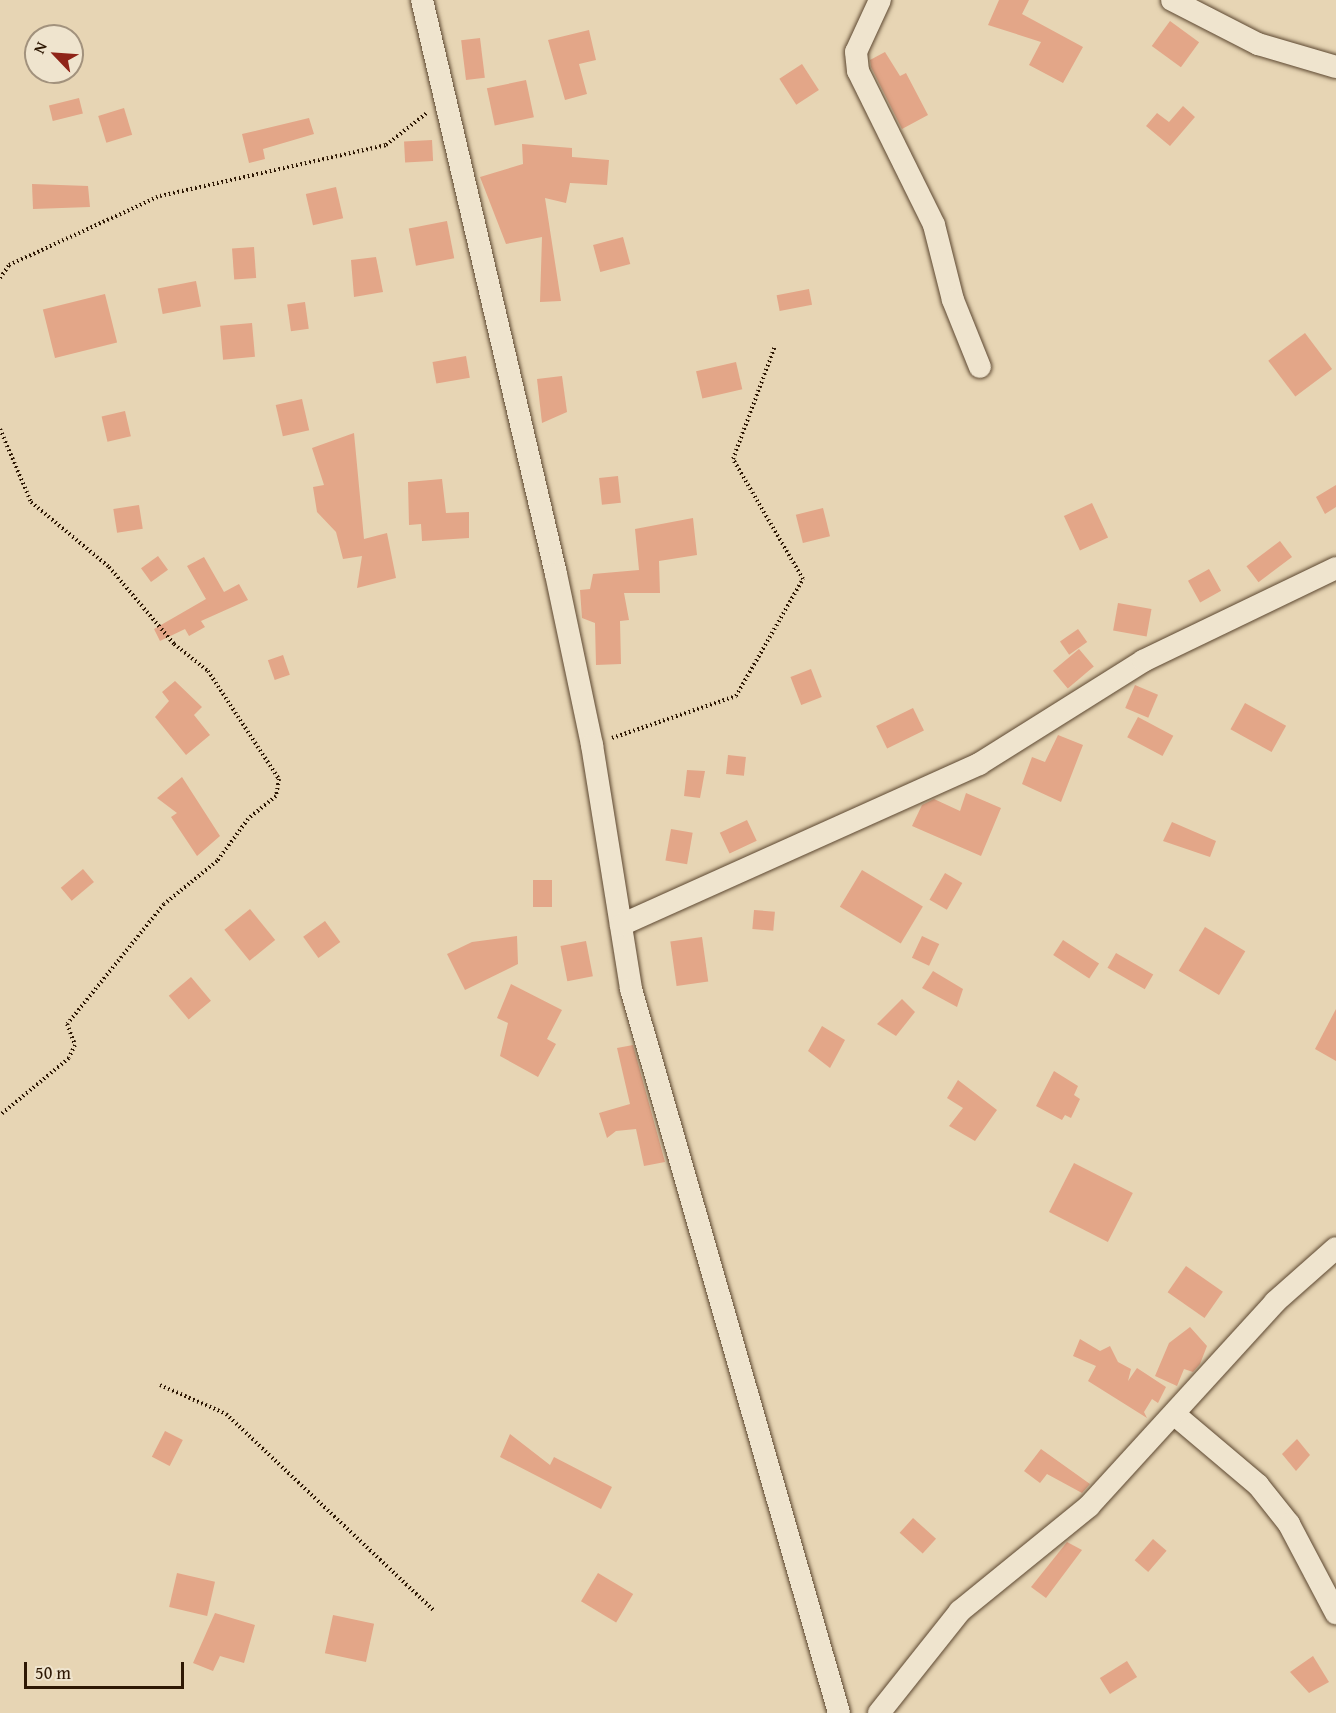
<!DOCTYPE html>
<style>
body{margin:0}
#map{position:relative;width:1336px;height:1713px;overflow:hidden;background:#e7d5b4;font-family:"Gentium Book Plus",serif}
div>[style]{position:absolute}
.building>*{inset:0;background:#e3a688;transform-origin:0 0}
.path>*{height:4px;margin-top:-2px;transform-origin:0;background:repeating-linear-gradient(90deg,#2e1804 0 1.5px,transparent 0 4.5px)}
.roads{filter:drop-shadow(0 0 2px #5c4730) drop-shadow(0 0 2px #5c4730)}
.minor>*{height:22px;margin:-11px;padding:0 11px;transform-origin:11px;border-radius:11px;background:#efe4ce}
span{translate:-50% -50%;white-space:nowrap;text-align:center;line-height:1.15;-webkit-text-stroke:4.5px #efe4ce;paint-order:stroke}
.north{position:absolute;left:24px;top:24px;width:60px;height:60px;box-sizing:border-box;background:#efe4ce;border:2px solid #a2927d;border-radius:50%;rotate:295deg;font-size:16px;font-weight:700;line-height:24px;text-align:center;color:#2e1804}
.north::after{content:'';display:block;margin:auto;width:21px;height:27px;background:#8f2418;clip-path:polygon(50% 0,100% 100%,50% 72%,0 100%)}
.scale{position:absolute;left:24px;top:1662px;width:160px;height:27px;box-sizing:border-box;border:3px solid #2e1804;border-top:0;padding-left:8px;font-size:18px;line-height:21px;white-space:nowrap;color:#2e1804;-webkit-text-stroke:4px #efe4ce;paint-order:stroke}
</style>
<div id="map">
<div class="building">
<div style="clip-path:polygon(999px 0,1029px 0,1022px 14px,1083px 47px,1063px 83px,1029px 65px,1041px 42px,988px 25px)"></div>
<div style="left:1170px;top:21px;width:36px;height:31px;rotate:36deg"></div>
<div style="clip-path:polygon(589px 30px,596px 60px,579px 64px,587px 94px,565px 100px,548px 40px)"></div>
<div style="left:480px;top:38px;width:40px;height:19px;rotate:83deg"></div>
<div style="clip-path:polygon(885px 52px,900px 76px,906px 73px,928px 115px,902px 129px,871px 67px,870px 60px)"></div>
<div style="left:802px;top:64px;width:31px;height:27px;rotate:57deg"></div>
<div style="left:526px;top:80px;width:38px;height:40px;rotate:78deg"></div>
<div style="left:79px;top:98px;width:16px;height:31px;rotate:76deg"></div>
<div style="clip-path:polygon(1183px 106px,1195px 117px,1170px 146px,1146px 126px,1157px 113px,1169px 122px)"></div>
<div style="left:124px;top:108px;width:28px;height:27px;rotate:73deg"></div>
<div style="clip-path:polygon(309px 118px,314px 134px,263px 149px,265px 159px,249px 163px,242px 134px)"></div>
<div style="left:432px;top:140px;width:21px;height:28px;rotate:87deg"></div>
<div style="clip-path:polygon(522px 144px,572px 148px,572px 157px,609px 160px,607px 185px,570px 183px,566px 203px,545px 198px,561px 301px,540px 302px,542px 237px,506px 244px,480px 177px,523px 164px)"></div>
<div style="clip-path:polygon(32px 184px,88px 186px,90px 207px,33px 209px)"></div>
<div style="left:336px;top:187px;width:32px;height:31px;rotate:77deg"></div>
<div style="left:447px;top:221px;width:38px;height:39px;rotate:79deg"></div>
<div style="left:623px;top:237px;width:28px;height:31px;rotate:75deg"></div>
<div style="left:254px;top:247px;width:31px;height:22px;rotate:86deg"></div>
<div style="clip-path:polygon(376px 257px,383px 292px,354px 297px,351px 260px)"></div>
<div style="left:196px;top:281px;width:26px;height:39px;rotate:79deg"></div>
<div style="left:809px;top:289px;width:16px;height:33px;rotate:79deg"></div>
<div style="left:105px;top:294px;width:50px;height:64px;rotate:76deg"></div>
<div style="left:305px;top:302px;width:27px;height:18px;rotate:82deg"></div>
<div style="left:252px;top:323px;width:34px;height:32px;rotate:85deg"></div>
<div style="left:1305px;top:333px;width:45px;height:46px;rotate:53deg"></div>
<div style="left:466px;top:356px;width:22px;height:34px;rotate:80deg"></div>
<div style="left:736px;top:362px;width:28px;height:41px;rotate:77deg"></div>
<div style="clip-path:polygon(562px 376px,567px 412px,542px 423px,537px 379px)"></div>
<div style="left:302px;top:399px;width:32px;height:27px;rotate:77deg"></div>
<div style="left:125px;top:411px;width:26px;height:24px;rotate:77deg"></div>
<div style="clip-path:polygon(354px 433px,364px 539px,387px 533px,396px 578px,357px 588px,362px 556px,343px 559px,336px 532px,317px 512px,313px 487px,324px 485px,312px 448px)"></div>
<div style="left:618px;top:476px;width:27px;height:19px;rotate:84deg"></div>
<div style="clip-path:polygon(442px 479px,446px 513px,469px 512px,469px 538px,422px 541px,421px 524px,409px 525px,408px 482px)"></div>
<div style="clip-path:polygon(1336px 485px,1336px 507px,1325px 514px,1316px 497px)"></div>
<div style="left:1092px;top:503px;width:38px;height:31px;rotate:65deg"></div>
<div style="left:139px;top:505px;width:24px;height:26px;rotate:81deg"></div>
<div style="left:823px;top:508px;width:29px;height:28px;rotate:76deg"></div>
<div style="clip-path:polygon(693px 518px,697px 555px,659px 561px,660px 593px,624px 593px,629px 620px,620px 621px,621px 664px,596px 665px,595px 623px,582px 618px,580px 590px,590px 589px,593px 574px,639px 570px,635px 529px)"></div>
<div style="left:1280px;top:541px;width:20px;height:42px;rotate:53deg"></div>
<div style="left:158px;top:556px;width:17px;height:21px;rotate:54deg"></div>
<div style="clip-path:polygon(204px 557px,224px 592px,239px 584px,248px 600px,201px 621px,205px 627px,189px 636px,185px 629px,160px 641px,154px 629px,206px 599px,187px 566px)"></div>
<div style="left:1209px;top:569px;width:25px;height:24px;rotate:61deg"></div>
<div style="left:1118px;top:603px;width:34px;height:28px;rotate:10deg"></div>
<div style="left:1078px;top:629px;width:16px;height:22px;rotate:55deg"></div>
<div style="left:1079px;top:649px;width:23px;height:34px;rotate:50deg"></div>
<div style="left:283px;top:655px;width:21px;height:16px;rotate:71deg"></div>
<div style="left:811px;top:669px;width:30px;height:22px;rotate:69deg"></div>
<div style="clip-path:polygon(175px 681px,202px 707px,194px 715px,210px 735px,186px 755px,155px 717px,169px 701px,162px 692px)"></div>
<div style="left:1135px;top:685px;width:25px;height:25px;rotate:23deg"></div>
<div style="left:1245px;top:703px;width:47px;height:30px;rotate:29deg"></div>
<div style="left:913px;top:708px;width:25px;height:41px;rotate:64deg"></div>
<div style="left:1138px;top:717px;width:40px;height:23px;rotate:28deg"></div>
<div style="clip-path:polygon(1058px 735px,1083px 745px,1061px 802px,1022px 784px,1032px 757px,1045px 762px)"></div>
<div style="left:728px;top:755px;width:18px;height:19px;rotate:6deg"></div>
<div style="clip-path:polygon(687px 770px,705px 771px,700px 798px,684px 796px)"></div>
<div style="clip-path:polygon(182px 777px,220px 836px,197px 856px,171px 817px,177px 813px,157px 798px)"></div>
<div style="clip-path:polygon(966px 793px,1001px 808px,981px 856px,912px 826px,922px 805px,934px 799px,960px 811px)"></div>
<div style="left:747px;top:820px;width:23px;height:30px;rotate:65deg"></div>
<div style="clip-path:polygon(1172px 822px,1216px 841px,1210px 857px,1163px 841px)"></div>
<div style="left:671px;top:829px;width:22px;height:32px;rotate:10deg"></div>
<div style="left:83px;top:869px;width:17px;height:29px;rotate:50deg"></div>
<div style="left:862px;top:870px;width:71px;height:43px;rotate:31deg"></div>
<div style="left:945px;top:873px;width:20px;height:31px;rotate:30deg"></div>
<div style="left:533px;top:880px;width:19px;height:27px"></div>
<div style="left:250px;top:909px;width:40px;height:33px;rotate:51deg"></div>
<div style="left:754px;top:910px;width:21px;height:19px;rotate:5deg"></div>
<div style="left:325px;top:921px;width:26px;height:27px;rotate:54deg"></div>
<div style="left:1205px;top:927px;width:47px;height:51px;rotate:31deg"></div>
<div style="clip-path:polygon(517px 936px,518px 964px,465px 990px,447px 954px,472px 942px)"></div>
<div style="left:922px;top:936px;width:19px;height:24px;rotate:25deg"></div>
<div style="left:702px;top:937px;width:45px;height:32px;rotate:82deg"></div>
<div style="left:1063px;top:940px;width:43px;height:18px;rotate:33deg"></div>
<div style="left:586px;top:941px;width:36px;height:26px;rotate:79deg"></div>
<div style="left:1116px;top:953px;width:43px;height:17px;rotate:30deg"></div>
<div style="clip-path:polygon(933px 971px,963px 989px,957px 1007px,922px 988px)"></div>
<div style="left:191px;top:977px;width:31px;height:29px;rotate:50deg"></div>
<div style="clip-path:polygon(511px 984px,562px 1010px,547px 1039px,556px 1044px,538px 1077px,500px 1056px,508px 1023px,497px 1018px)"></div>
<div style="clip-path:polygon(902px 999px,915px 1012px,896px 1036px,877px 1024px)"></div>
<div style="clip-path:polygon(1336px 1009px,1336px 1061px,1315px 1049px)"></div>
<div style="clip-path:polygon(822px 1026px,845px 1040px,830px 1068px,808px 1051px)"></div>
<div style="clip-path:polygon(633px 1045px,665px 1162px,644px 1166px,636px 1129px,616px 1131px,607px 1138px,599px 1113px,630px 1104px,617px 1048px)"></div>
<div style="clip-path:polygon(1054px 1071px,1078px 1086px,1074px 1095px,1080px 1099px,1071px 1118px,1065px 1115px,1062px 1120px,1036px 1106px)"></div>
<div style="clip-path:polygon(958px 1080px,997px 1110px,975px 1141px,949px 1126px,963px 1108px,947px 1098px)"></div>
<div style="left:1074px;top:1163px;width:66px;height:55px;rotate:27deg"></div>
<div style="left:1186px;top:1266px;width:45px;height:32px;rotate:35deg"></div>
<div style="clip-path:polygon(1190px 1327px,1207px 1346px,1200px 1364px,1193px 1372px,1184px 1369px,1177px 1386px,1155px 1376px,1169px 1343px)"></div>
<div style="clip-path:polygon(1080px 1339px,1100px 1351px,1110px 1346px,1118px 1362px,1131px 1369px,1128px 1381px,1137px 1368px,1166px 1387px,1158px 1403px,1152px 1399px,1144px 1412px,1147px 1418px,1088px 1381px,1096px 1366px,1073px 1356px)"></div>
<div style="left:165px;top:1431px;width:20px;height:29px;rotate:27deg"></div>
<div style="clip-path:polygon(510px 1434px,550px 1465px,554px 1457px,612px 1487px,601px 1509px,500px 1457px)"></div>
<div style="clip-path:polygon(1297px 1439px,1310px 1455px,1296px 1471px,1282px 1454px)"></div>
<div style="clip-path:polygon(1041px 1449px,1090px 1484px,1082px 1493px,1047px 1474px,1040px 1483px,1024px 1471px)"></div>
<div style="left:913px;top:1518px;width:31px;height:20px;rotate:42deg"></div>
<div style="left:1153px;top:1539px;width:18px;height:28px;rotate:41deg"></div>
<div style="clip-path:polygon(1067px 1542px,1082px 1550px,1046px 1598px,1031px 1587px)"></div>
<div style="left:177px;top:1573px;width:39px;height:35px;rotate:13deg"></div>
<div style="left:598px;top:1573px;width:41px;height:33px;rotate:31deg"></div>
<div style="clip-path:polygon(215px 1613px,255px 1625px,244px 1663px,220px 1656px,213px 1671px,193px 1663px)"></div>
<div style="left:333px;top:1615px;width:42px;height:39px;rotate:12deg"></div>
<div style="clip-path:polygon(1313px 1656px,1329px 1682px,1309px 1693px,1290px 1672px)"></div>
<div style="left:1127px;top:1661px;width:19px;height:32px;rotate:58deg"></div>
</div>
<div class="path">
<div style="left:0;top:278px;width:16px;rotate:-55deg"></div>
<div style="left:9px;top:265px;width:166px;rotate:-24.6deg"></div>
<div style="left:160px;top:196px;width:232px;rotate:-12.7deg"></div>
<div style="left:386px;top:145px;width:53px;rotate:-38.2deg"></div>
<div style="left:0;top:429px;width:79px;rotate:67deg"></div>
<div style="left:31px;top:502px;width:102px;rotate:39.8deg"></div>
<div style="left:109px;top:567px;width:101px;rotate:49.8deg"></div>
<div style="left:174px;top:644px;width:43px;rotate:38.5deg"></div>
<div style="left:208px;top:671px;width:129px;rotate:56.7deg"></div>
<div style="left:279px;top:779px;width:17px;rotate:100deg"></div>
<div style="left:276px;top:796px;width:36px;rotate:141deg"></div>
<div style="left:248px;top:819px;width:52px;rotate:126.4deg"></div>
<div style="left:217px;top:861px;width:68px;rotate:140.9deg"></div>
<div style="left:164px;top:904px;width:154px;rotate:128.9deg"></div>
<div style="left:67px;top:1024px;width:22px;rotate:69deg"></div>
<div style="left:75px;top:1045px;width:14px;rotate:115deg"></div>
<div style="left:69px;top:1058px;width:89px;rotate:140.4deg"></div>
<div style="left:612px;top:738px;width:131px;rotate:-18.7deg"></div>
<div style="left:736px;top:696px;width:135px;rotate:-60.2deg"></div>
<div style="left:803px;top:579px;width:139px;rotate:-120.3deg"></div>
<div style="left:733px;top:459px;width:121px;rotate:-69.6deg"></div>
<div style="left:160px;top:1385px;width:72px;rotate:23.7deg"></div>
<div style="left:226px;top:1414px;width:286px;rotate:43.4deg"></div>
</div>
<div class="roads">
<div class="minor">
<div style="left:422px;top:0;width:589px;rotate:76.86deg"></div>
<div style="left:556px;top:574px;width:175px;rotate:78.1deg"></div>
<div style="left:592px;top:745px;width:247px;rotate:80.9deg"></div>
<div style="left:631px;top:989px;width:753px;rotate:73.97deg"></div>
<div style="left:880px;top:0;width:57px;rotate:114.8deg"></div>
<div style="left:856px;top:52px;width:19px;rotate:84deg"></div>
<div style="left:858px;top:71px;width:172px;rotate:63.7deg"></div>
<div style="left:934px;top:225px;width:77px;rotate:75.8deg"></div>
<div style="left:953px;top:300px;width:72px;rotate:68.1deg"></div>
<div style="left:1172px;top:0;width:97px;rotate:27.1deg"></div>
<div style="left:1258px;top:44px;width:81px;rotate:16.4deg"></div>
<div style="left:621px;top:925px;width:393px;rotate:-24.2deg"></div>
<div style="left:979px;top:764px;width:194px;rotate:-32.1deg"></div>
<div style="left:1143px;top:661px;width:214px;rotate:-25.7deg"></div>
<div style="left:1174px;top:1414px;width:110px;rotate:40.2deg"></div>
<div style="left:1258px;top:1485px;width:50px;rotate:51.5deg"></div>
<div style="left:1289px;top:1524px;width:101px;rotate:62.2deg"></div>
<div style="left:879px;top:1713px;width:130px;rotate:-51.5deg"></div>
<div style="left:960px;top:1611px;width:166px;rotate:-39.1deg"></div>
<div style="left:1089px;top:1506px;width:276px;rotate:-47.6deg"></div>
<div style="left:1275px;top:1302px;width:81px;rotate:-41.5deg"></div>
</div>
</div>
<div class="north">N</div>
<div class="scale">50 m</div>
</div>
